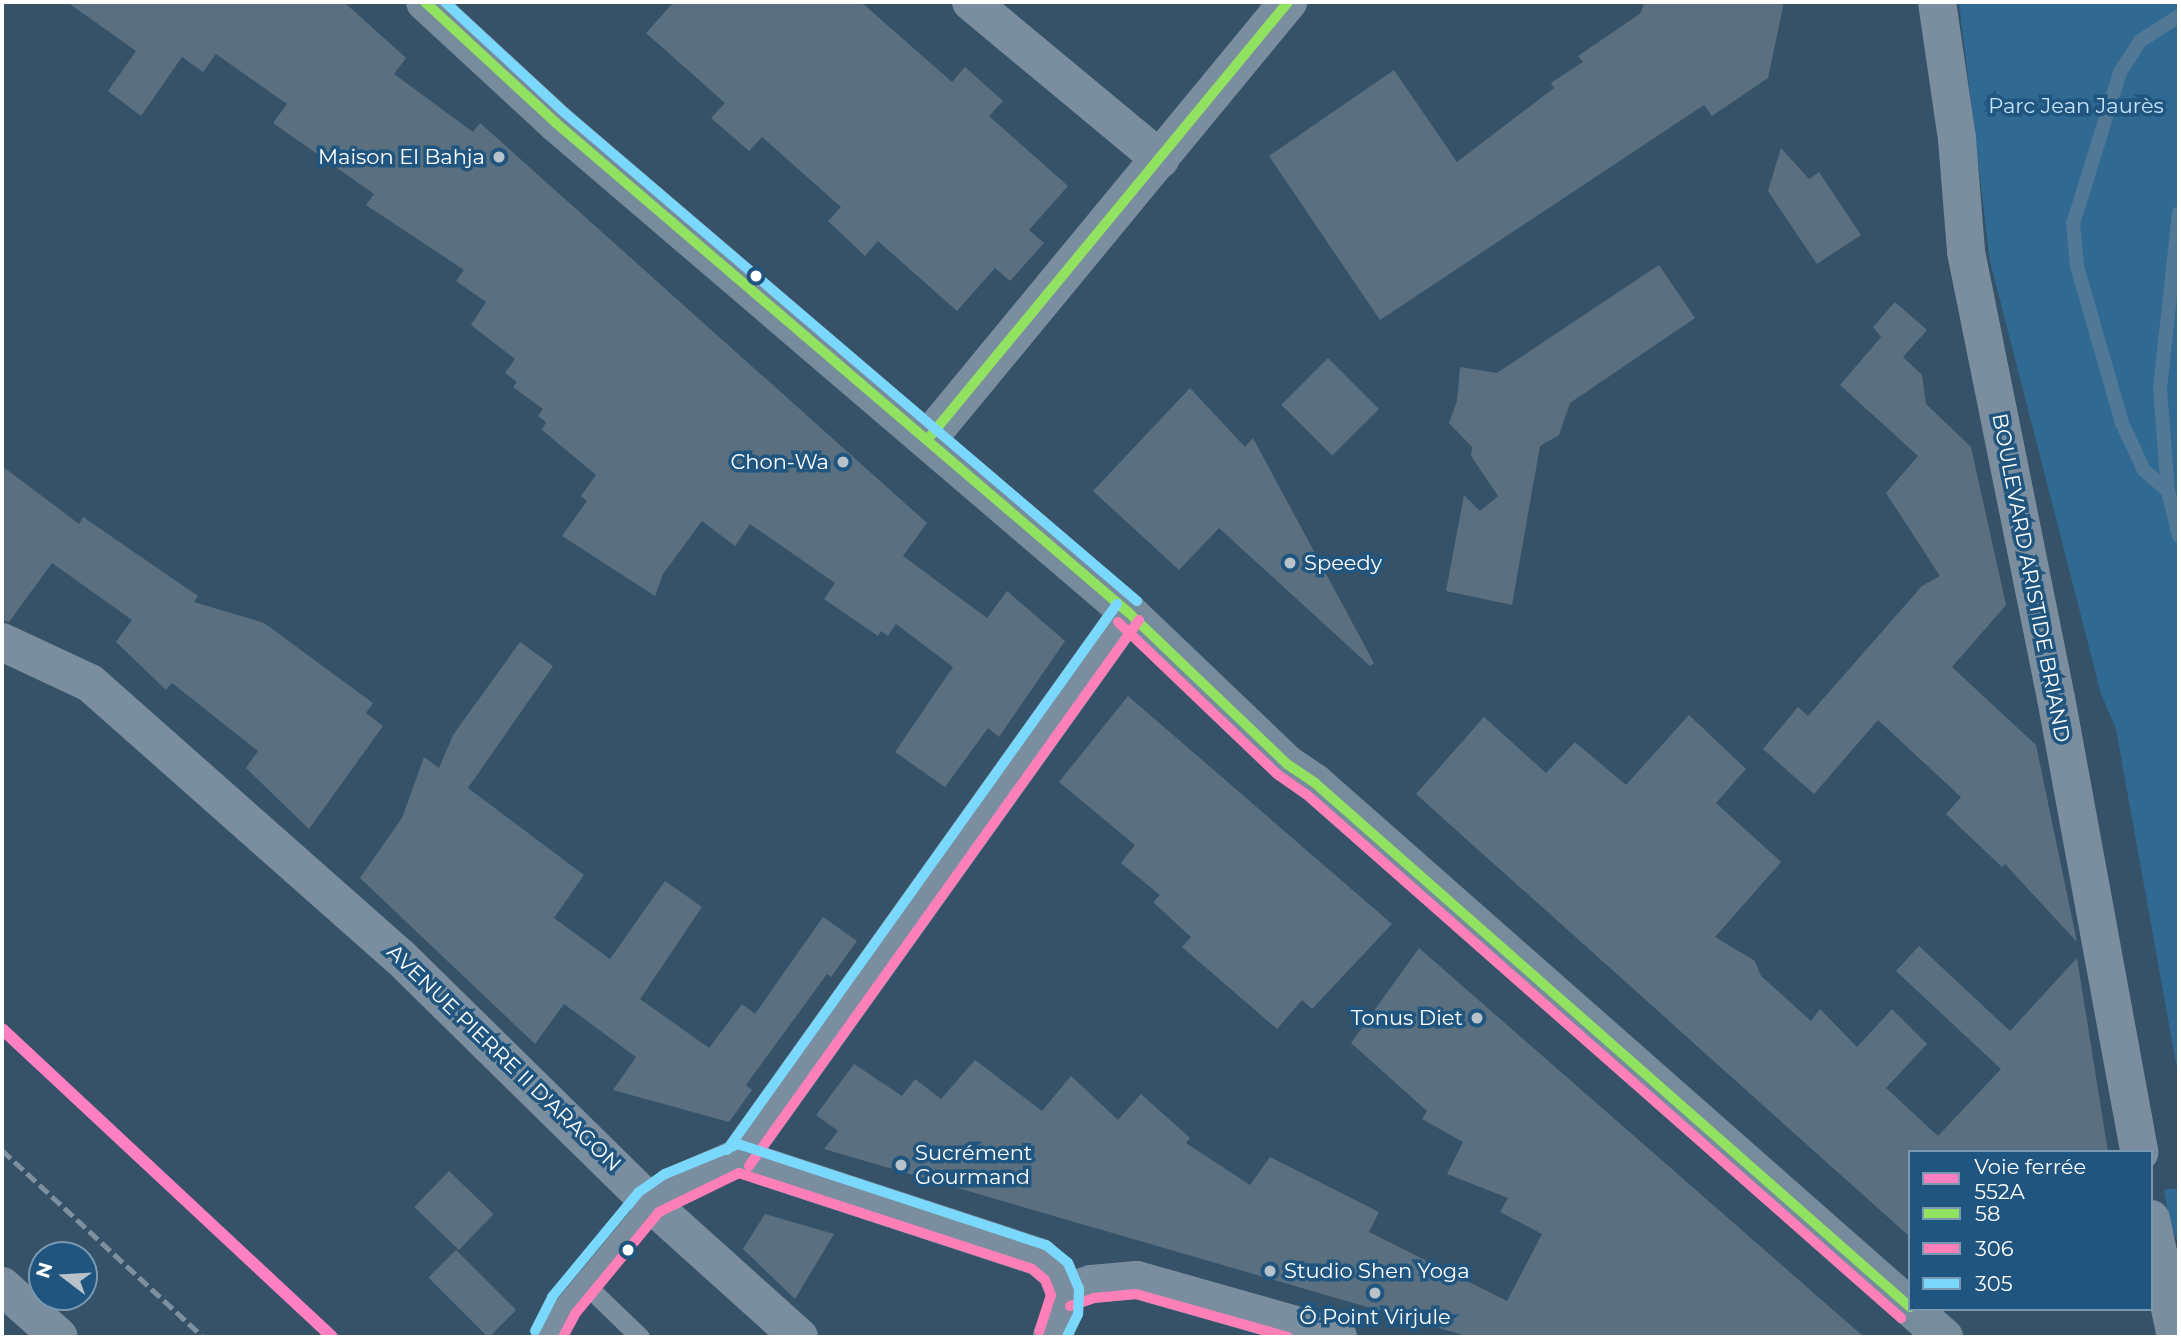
<!DOCTYPE html>
<meta charset="utf-8">
<style>
body{margin:0}
#map{position:relative;width:2181px;height:1339px;overflow:hidden;background:#355268;font-family:Montserrat,sans-serif}
div>[style]{position:absolute}
.green>*{inset:0;background:#306a93}
.stream>*{height:14px;margin:-7px;padding:0 7px;transform-origin:7px;border-radius:7px;background:#517895}
.building>*{inset:0;background:#5a7081;transform-origin:0 0}
.service>*{height:19px;margin:-9.5px;padding:0 9.5px;transform-origin:9.5px;border-radius:9.5px;background:#7a8e9f}
.minor>*{height:38px;margin:-19px;padding:0 19px;transform-origin:19px;border-radius:19px;background:#7a8e9f}
.secondary>*{height:38px;margin:-19px;padding:0 19px;transform-origin:19px;border-radius:19px;background:#768b9b}
.rail>*{height:5px;margin-top:-2.5px;transform-origin:0;background:repeating-linear-gradient(90deg,#7c909f 0 12px,transparent 0 17px)}
.bus-1>*{height:10px;margin:-5px;padding:0 5px;transform-origin:5px;border-radius:5px;background:#91e260}
.bus-2>*{height:10px;margin:-5px;padding:0 5px;transform-origin:5px;border-radius:5px;background:#ff80b8}
.bus-3>*{height:10px;margin:-5px;padding:0 5px;transform-origin:5px;border-radius:5px;background:#7ad8fd}
.rail-1>*{height:12px;margin:-6px;padding:0 6px;transform-origin:6px;border-radius:6px;background:#ff80c2}
.dots>*{width:19px;height:19px;translate:-50% -50%;box-sizing:border-box;border:4px solid #1f557e;border-radius:50%}
span{translate:-50% -50%;white-space:nowrap;text-align:center;line-height:1.15;-webkit-text-stroke:7px #1f557e;paint-order:stroke}
.park-label{font-size:21px;color:#c6e2f6}
.poi-label{font-size:21px;color:#fff}
.right{translate:-100% -50%;text-align:right}
.left{translate:0 -50%;text-align:left}
.street-label{font-size:21px;color:#fff}
.frame{position:absolute;inset:0;border:4px solid #fff;pointer-events:none}
.legend{position:absolute;left:1908px;top:1150px;width:245px;height:161px;box-sizing:border-box;background:#1f557e;border:2px solid #7999b2;margin:0;padding:9px 12px;list-style:none;font-size:21px;color:#fff}
.legend li{display:flex;align-items:center;gap:14px;height:35px}
.legend b{width:35px;border:2px solid #7999b2}
.north{position:absolute;left:28px;top:1241px;width:70px;height:70px;box-sizing:border-box;background:#1f557e;border:2px solid #7999b2;border-radius:50%;rotate:287deg;font-size:19px;font-weight:700;line-height:28px;text-align:center;color:#fff}
.north::after{content:'';display:block;margin:auto;width:24px;height:32px;background:#b8c2ca;clip-path:polygon(50% 0,100% 100%,50% 72%,0 100%)}
</style>
<div id="map">
<div class="green">
<div style="clip-path:polygon(1959px 2px,2179px 2px,2179px 1080px,2116px 729px,2101px 694px,1990px 261px)"></div>
<div style="clip-path:polygon(2179px 1188px,2179px 1244px,2170px 1225px,2164px 1190px)"></div>
</div>
<div class="stream">
<div style="left:2179px;top:213px;width:177px;rotate:96.2deg"></div>
<div style="left:2160px;top:389px;width:102px;rotate:85.5deg"></div>
<div style="left:2168px;top:491px;width:46px;rotate:76.3deg"></div>
<div style="left:2168px;top:491px;width:32px;rotate:-139deg"></div>
<div style="left:2144px;top:470px;width:52px;rotate:-115.1deg"></div>
<div style="left:2122px;top:423px;width:163px;rotate:-106deg"></div>
<div style="left:2077px;top:266px;width:42px;rotate:-95.4deg"></div>
<div style="left:2073px;top:224px;width:159px;rotate:-72.8deg"></div>
<div style="left:2120px;top:72px;width:37px;rotate:-57deg"></div>
<div style="left:2140px;top:41px;width:46px;rotate:-32.7deg"></div>
</div>
<div class="building">
<div style="clip-path:polygon(67px 2px,344px 2px,406px 58px,394px 74px,473px 132px,480px 123px,927px 523px,903px 556px,987px 618px,1007px 591px,1065px 641px,999px 737px,988px 728px,945px 787px,895px 752px,953px 667px,896px 624px,888px 636px,881px 631px,878px 636px,824px 599px,835px 583px,750px 524px,735px 546px,702px 521px,663px 574px,655px 596px,562px 536px,587px 501px,581px 496px,596px 475px,542px 430px,546px 422px,538px 416px,543px 409px,513px 387px,517px 382px,505px 373px,515px 359px,471px 325px,486px 302px,456px 281px,464px 270px,366px 205px,374px 194px,273px 123px,287px 104px,216px 54px,203px 72px,182px 57px,141px 116px,108px 91px,136px 51px)"></div>
<div style="clip-path:polygon(674px 2px,861px 2px,952px 82px,965px 67px,1003px 101px,989px 116px,1068px 186px,1029px 230px,1044px 243px,1010px 281px,995px 268px,957px 311px,878px 241px,865px 256px,828px 221px,841px 207px,762px 137px,749px 151px,711px 118px,725px 103px,646px 33px)"></div>
<div style="clip-path:polygon(1644px 2px,1784px 2px,1768px 78px,1712px 116px,1704px 105px,1380px 320px,1269px 156px,1394px 70px,1457px 162px,1554px 88px,1551px 83px,1583px 62px,1578px 56px,1641px 13px)"></div>
<div style="clip-path:polygon(1781px 148px,1809px 179px,1819px 172px,1861px 235px,1817px 264px,1768px 191px)"></div>
<div style="clip-path:polygon(1659px 265px,1695px 318px,1570px 403px,1559px 435px,1540px 446px,1512px 605px,1446px 591px,1464px 495px,1480px 511px,1498px 496px,1471px 456px,1472px 447px,1449px 423px,1457px 401px,1460px 367px,1497px 373px)"></div>
<div style="clip-path:polygon(1895px 302px,1927px 330px,1903px 357px,1922px 375px,1926px 404px,1971px 447px,2006px 605px,1952px 667px,2036px 745px,2077px 942px,2005px 864px,2002px 867px,1946px 814px,1961px 797px,1878px 720px,1814px 794px,1763px 749px,1798px 707px,1808px 716px,1922px 586px,1940px 576px,1886px 493px,1918px 456px,1840px 385px,1881px 337px,1873px 327px)"></div>
<div style="left:1328px;top:358px;width:72px;height:66px;rotate:45deg"></div>
<div style="clip-path:polygon(1190px 388px,1245px 447px,1253px 438px,1374px 663px,1370px 666px,1219px 528px,1179px 570px,1093px 491px)"></div>
<div style="clip-path:polygon(2px 466px,79px 524px,83px 517px,198px 596px,194px 602px,264px 623px,373px 703px,366px 713px,383px 726px,309px 829px,246px 768px,258px 751px,172px 683px,166px 690px,116px 642px,132px 620px,52px 563px,9px 622px,2px 620px)"></div>
<div style="clip-path:polygon(520px 642px,553px 666px,468px 788px,584px 875px,554px 918px,610px 959px,665px 881px,702px 907px,640px 999px,709px 1048px,742px 1004px,755px 1014px,823px 917px,857px 941px,831px 977px,827px 974px,746px 1085px,752px 1090px,729px 1122px,613px 1090px,636px 1057px,564px 1004px,535px 1044px,360px 878px,402px 818px,424px 757px,439px 768px,453px 735px)"></div>
<div style="clip-path:polygon(1128px 696px,1392px 924px,1312px 1009px,1302px 1000px,1277px 1029px,1182px 947px,1191px 937px,1153px 902px,1160px 895px,1121px 863px,1135px 845px,1059px 782px)"></div>
<div style="clip-path:polygon(1689px 715px,1746px 769px,1716px 803px,1781px 862px,1715px 937px,1755px 961px,1761px 976px,1811px 1021px,1820px 1009px,1857px 1047px,1892px 1009px,1927px 1044px,1886px 1088px,1938px 1136px,2001px 1069px,1896px 971px,1919px 946px,2010px 1031px,2077px 958px,2108px 1152px,1910px 1152px,1910px 1237px,1416px 794px,1484px 717px,1546px 773px,1575px 742px,1626px 785px)"></div>
<div style="clip-path:polygon(1419px 948px,1864px 1337px,1470px 1337px,824px 1149px,838px 1131px,816px 1115px,854px 1064px,902px 1096px,915px 1079px,941px 1099px,975px 1060px,1042px 1111px,1071px 1076px,1118px 1120px,1141px 1094px,1190px 1138px,1186px 1143px,1250px 1185px,1270px 1157px,1379px 1212px,1369px 1232px,1507px 1301px,1542px 1234px,1500px 1212px,1508px 1198px,1447px 1174px,1463px 1142px,1422px 1119px,1427px 1111px,1351px 1043px)"></div>
<div style="left:449px;top:1171px;width:62px;height:50px;rotate:44deg"></div>
<div style="clip-path:polygon(765px 1214px,834px 1234px,795px 1299px,743px 1249px)"></div>
<div style="left:456px;top:1250px;width:85px;height:39px;rotate:45deg"></div>
</div>
<div class="service">
<div style="left:584px;top:1283px;width:78px;rotate:44deg"></div>
<div style="left:547px;top:1337px;width:35px;rotate:-63deg"></div>
<div style="left:563px;top:1306px;width:135px;rotate:-50.4deg"></div>
</div>
<div class="minor">
<div style="left:971px;top:2px;width:246px;rotate:39.7deg"></div>
<div style="left:1937px;top:2px;width:138px;rotate:81.7deg"></div>
<div style="left:1957px;top:139px;width:113px;rotate:85.4deg"></div>
<div style="left:1966px;top:252px;width:455px;rotate:78.6deg"></div>
<div style="left:2056px;top:698px;width:462px;rotate:79.6deg"></div>
<div style="left:927px;top:440px;width:568px;rotate:-50.5deg"></div>
<div style="left:2px;top:642px;width:97px;rotate:25deg"></div>
<div style="left:90px;top:683px;width:412px;rotate:41.5deg"></div>
<div style="left:399px;top:956px;width:351px;rotate:44.5deg"></div>
<div style="left:649px;top:1202px;width:202px;rotate:42deg"></div>
<div style="left:738px;top:1158px;width:671px;rotate:-54.46deg"></div>
<div style="left:649px;top:1202px;width:27px;rotate:-34deg"></div>
<div style="left:671px;top:1187px;width:73px;rotate:-23.4deg"></div>
<div style="left:738px;top:1158px;width:317px;rotate:18.2deg"></div>
<div style="left:1039px;top:1257px;width:23px;rotate:40deg"></div>
<div style="left:1057px;top:1272px;width:22px;rotate:69deg"></div>
<div style="left:1065px;top:1293px;width:18px;rotate:93deg"></div>
<div style="left:1064px;top:1311px;width:29px;rotate:115deg"></div>
<div style="left:2151px;top:1219px;width:121px;rotate:78deg"></div>
<div style="left:2px;top:1286px;width:76px;rotate:41.8deg"></div>
<div style="left:1065px;top:1293px;width:28px;rotate:-19deg"></div>
<div style="left:1091px;top:1284px;width:46px;rotate:-5deg"></div>
<div style="left:1137px;top:1280px;width:209px;rotate:15.8deg"></div>
</div>
<div class="secondary">
<div style="left:425px;top:2px;width:178px;rotate:42.7deg"></div>
<div style="left:556px;top:123px;width:753px;rotate:40.53deg"></div>
<div style="left:1128px;top:612px;width:220px;rotate:43.7deg"></div>
<div style="left:1287px;top:764px;width:34px;rotate:34deg"></div>
<div style="left:1315px;top:783px;width:793px;rotate:41.37deg"></div>
<div style="left:1912px;top:1309px;width:43px;rotate:41.2deg"></div>
</div>
<div class="rail">
<div style="left:2px;top:1150px;width:275px;rotate:42.9deg"></div>
</div>
<div class="bus-1">
<div style="left:425px;top:2px;width:178px;rotate:42.7deg"></div>
<div style="left:556px;top:123px;width:753px;rotate:40.53deg"></div>
<div style="left:1128px;top:612px;width:220px;rotate:43.7deg"></div>
<div style="left:1287px;top:764px;width:34px;rotate:34deg"></div>
<div style="left:1315px;top:783px;width:793px;rotate:41.37deg"></div>
<div style="left:927px;top:440px;width:568px;rotate:-50.5deg"></div>
</div>
<div class="bus-2">
<div style="left:1118px;top:622px;width:220px;rotate:43.7deg"></div>
<div style="left:1277px;top:774px;width:35px;rotate:35deg"></div>
<div style="left:1306px;top:794px;width:793px;rotate:41.37deg"></div>
<div style="left:749px;top:1166px;width:671px;rotate:-54.46deg"></div>
<div style="left:1070px;top:1306px;width:25px;rotate:-18deg"></div>
<div style="left:1094px;top:1298px;width:42px;rotate:-5.4deg"></div>
<div style="left:1136px;top:1294px;width:158px;rotate:15.8deg"></div>
<div style="left:563px;top:1337px;width:26px;rotate:-62deg"></div>
<div style="left:575px;top:1314px;width:132px;rotate:-50.5deg"></div>
<div style="left:659px;top:1212px;width:89px;rotate:-26deg"></div>
<div style="left:739px;top:1173px;width:308px;rotate:18.1deg"></div>
<div style="left:1032px;top:1269px;width:17px;rotate:40deg"></div>
<div style="left:1045px;top:1280px;width:16px;rotate:68deg"></div>
<div style="left:1051px;top:1295px;width:38px;rotate:108deg"></div>
</div>
<div class="bus-3">
<div style="left:445px;top:2px;width:163px;rotate:42.8deg"></div>
<div style="left:565px;top:113px;width:752px;rotate:40.47deg"></div>
<div style="left:727px;top:1150px;width:671px;rotate:-54.46deg"></div>
<div style="left:535px;top:1331px;width:38px;rotate:-63deg"></div>
<div style="left:552px;top:1297px;width:136px;rotate:-50.4deg"></div>
<div style="left:639px;top:1192px;width:32px;rotate:-35deg"></div>
<div style="left:665px;top:1174px;width:79px;rotate:-22.3deg"></div>
<div style="left:738px;top:1144px;width:324px;rotate:18.2deg"></div>
<div style="left:1046px;top:1245px;width:28px;rotate:39deg"></div>
<div style="left:1068px;top:1263px;width:28px;rotate:67deg"></div>
<div style="left:1079px;top:1289px;width:25px;rotate:92deg"></div>
<div style="left:1078px;top:1314px;width:25px;rotate:116deg"></div>
</div>
<div class="rail-1">
<div style="left:2px;top:1029px;width:451px;rotate:43deg"></div>
</div>
<div class="dots">
<div style="left:499px;top:157px;background:#b8c2ca"></div>
<div style="left:756px;top:276px;background:#fff"></div>
<div style="left:843px;top:462px;background:#b8c2ca"></div>
<div style="left:1290px;top:563px;background:#b8c2ca"></div>
<div style="left:1477px;top:1018px;background:#b8c2ca"></div>
<div style="left:901px;top:1165px;background:#b8c2ca"></div>
<div style="left:628px;top:1250px;background:#fff"></div>
<div style="left:1270px;top:1271px;background:#b8c2ca"></div>
<div style="left:1375px;top:1293px;background:#b8c2ca"></div>
</div>
<div class="park-label">
<span style="left:2076px;top:106px">Parc Jean Jaurès</span>
</div>
<div class="poi-label">
<span class="right" style="left:485px;top:157px">Maison El Bahja</span>
<span class="right" style="left:829px;top:462px">Chon-Wa</span>
<span class="left" style="left:1304px;top:563px">Speedy</span>
<span class="right" style="left:1463px;top:1018px">Tonus Diet</span>
<span class="left" style="left:915px;top:1165px">Sucrément<br>Gourmand</span>
<span class="left" style="left:1284px;top:1271px">Studio Shen Yoga</span>
<span style="left:1375px;top:1317px">Ô Point Virjule</span>
</div>
<div class="street-label">
<span style="left:2031px;top:578px;rotate:79deg">BOULEVARD ARISTIDE BRIAND</span>
<span style="left:504px;top:1058px;rotate:44deg">AVENUE PIERRE II D'ARAGON</span>
</div>
<div class="frame"></div>
<ul class="legend">
<li><b style="height:9px;background:#ff80c2"></b>Voie ferrée 552A</li>
<li><b style="height:9px;background:#91e260"></b>58</li>
<li><b style="height:9px;background:#ff80b8"></b>306</li>
<li><b style="height:9px;background:#7ad8fd"></b>305</li>
</ul>
<div class="north">N</div>
</div>
